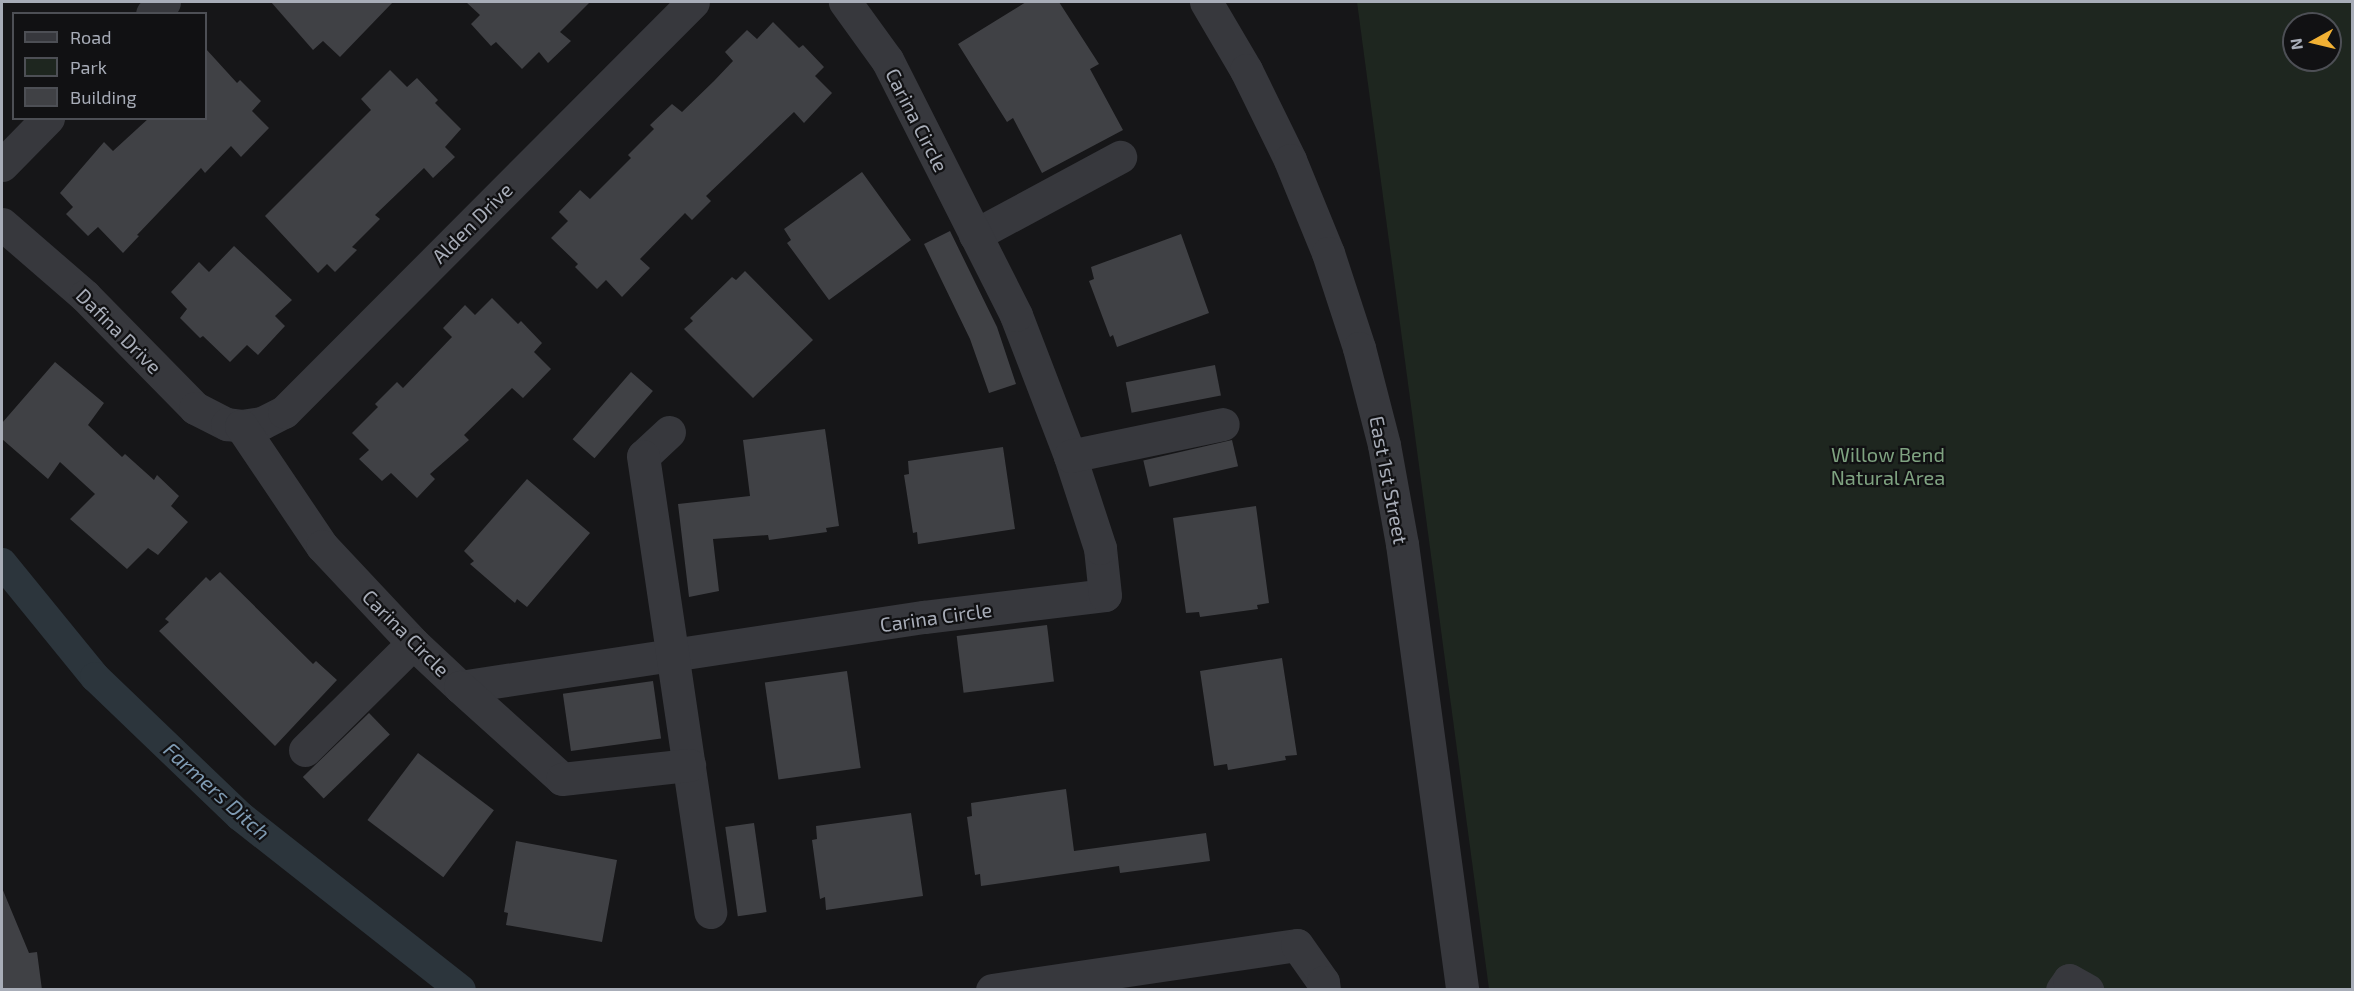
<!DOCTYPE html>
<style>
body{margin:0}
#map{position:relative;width:2354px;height:991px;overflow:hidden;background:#161618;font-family:"Exo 2",sans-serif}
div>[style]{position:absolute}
.green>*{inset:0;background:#1e261f}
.canal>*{height:30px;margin:-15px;padding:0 15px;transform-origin:15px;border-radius:15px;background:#2c353c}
.building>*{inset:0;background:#404145;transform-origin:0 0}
.minor>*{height:33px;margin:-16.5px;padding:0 16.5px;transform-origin:16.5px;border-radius:16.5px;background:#37383d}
span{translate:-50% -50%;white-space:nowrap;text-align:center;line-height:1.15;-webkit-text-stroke:4.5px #111113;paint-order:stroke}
.street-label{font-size:20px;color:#a8adb8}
.park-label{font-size:20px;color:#7fa381}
.water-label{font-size:21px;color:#7f9bb3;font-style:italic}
.frame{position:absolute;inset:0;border:3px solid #a8adb8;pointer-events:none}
.legend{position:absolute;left:12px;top:12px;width:195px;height:108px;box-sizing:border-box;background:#111113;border:2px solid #4d4f55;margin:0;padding:8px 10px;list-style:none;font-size:18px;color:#a8adb8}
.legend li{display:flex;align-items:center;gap:12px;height:30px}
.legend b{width:30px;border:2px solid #4d4f55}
.north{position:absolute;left:2282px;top:12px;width:60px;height:60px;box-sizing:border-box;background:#111113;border:2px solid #4d4f55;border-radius:50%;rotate:262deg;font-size:16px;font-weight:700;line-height:24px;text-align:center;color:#a8adb8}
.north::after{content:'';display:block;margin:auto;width:21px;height:27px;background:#f2b134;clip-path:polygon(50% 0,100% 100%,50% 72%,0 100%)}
</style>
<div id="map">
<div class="green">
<div style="clip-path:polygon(evenodd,1357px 2px,2352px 2px,2352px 989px,1489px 989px,1357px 2px,2294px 24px,2330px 24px,2330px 60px,2294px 60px,2294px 24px)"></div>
</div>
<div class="canal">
<div style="left:2px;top:563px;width:147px;rotate:50.8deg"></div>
<div style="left:95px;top:677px;width:201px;rotate:43.8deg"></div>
<div style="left:240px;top:816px;width:281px;rotate:38.2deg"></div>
</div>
<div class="building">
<div style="clip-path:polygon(271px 2px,393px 2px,340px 57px,323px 41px,313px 50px)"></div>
<div style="clip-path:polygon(466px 2px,590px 2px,560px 32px,571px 41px,548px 63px,539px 52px,522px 69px,496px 42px,491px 46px,471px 24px,480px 15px)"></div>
<div style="clip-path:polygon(1026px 2px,1059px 2px,1099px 64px,1090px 69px,1123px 130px,1042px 173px,1013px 118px,1007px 122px,958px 44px)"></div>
<div style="clip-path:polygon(773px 22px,799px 48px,803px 45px,824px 67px,815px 76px,832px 93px,804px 123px,794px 112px,706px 196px,711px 201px,692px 220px,685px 213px,640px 259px,650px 268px,622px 297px,606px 280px,597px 289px,575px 267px,578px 264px,551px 238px,568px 221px,559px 212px,580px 190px,590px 199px,631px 158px,628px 155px,654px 129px,650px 125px,672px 104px,682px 112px,714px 81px,733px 61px,725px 52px,747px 30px,757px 39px)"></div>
<div style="clip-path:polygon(206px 49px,237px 83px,240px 80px,261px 101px,252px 111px,269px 128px,241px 157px,231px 146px,205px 173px,201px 168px,137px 235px,139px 236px,123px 253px,98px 227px,88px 236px,66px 214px,73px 207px,60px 193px,104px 142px,113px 151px,149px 118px,206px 118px)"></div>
<div style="clip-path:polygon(390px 70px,407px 87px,417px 78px,438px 100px,435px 103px,461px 129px,445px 147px,455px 157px,433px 178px,424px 168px,375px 215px,380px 219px,352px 247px,357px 250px,335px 272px,327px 264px,318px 273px,265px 216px,371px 110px,361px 99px)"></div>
<div style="clip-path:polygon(862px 172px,911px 240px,829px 300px,787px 243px,791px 240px,784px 229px)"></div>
<div style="clip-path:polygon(950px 231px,997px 327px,1016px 384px,989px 393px,970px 339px,924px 244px)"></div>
<div style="clip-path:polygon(1181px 234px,1209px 313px,1117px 347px,1113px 335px,1110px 337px,1089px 281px,1094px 279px,1091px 267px)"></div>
<div style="clip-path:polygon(234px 246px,292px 300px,275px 316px,285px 326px,258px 355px,247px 345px,230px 362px,203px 336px,200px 338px,180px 318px,187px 309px,171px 292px,199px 262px,209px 272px)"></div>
<div style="clip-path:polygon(745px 271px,813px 340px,753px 398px,684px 329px,693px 321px,690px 318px,732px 277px,736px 280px)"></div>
<div style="clip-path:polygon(492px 298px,518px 324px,521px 321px,542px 343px,534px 352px,551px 369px,523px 398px,512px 388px,464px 435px,469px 440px,430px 474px,435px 479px,417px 498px,391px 473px,382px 481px,359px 459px,369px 450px,352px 433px,378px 407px,375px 404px,397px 382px,403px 388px,452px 337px,443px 328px,465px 305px,475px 315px)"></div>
<div style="clip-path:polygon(55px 362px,104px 403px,88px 425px,122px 457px,125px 454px,154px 480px,157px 475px,179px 496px,171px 506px,188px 522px,158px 555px,148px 548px,127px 569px,70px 519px,95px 494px,60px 462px,48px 479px,2px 439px,2px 423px)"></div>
<div style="left:1215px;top:365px;width:31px;height:91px;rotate:79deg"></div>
<div style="left:631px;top:372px;width:29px;height:89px;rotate:41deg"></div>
<div style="clip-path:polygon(825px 429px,839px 526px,826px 528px,827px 532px,769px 540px,768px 535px,713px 539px,719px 591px,689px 597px,678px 504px,750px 496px,743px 440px)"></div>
<div style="left:1232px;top:440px;width:27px;height:91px;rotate:77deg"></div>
<div style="clip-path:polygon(1003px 447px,1015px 529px,918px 544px,917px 532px,913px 533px,904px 475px,909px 474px,908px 461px)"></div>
<div style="clip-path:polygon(527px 479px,590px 533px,527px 607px,517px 599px,515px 603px,470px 564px,474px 561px,464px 551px)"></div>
<div style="clip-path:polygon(1256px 506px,1269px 603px,1257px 605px,1258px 609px,1200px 617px,1199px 612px,1186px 613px,1173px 518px)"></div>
<div style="clip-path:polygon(220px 572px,313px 664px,316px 661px,337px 680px,275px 746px,159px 631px,169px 622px,165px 619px,206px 577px,210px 581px)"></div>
<div style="left:1047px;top:625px;width:57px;height:91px;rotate:83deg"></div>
<div style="clip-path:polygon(1282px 658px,1297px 755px,1285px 756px,1286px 760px,1228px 770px,1227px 764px,1214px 766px,1200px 671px)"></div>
<div style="left:847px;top:671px;width:98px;height:83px;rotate:82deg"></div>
<div style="left:653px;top:681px;width:58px;height:91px;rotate:82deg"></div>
<div style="left:369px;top:713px;width:30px;height:92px;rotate:46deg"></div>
<div style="left:418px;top:753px;width:95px;height:84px;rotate:37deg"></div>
<div style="clip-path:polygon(1066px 789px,1074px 851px,1206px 833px,1210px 861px,1120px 873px,1119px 866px,981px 886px,980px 874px,975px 875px,967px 817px,972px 816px,971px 803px)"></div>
<div style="clip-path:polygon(911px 813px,923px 896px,826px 910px,825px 897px,820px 899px,812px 840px,817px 839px,816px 826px)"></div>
<div style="left:754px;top:823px;width:90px;height:29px;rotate:82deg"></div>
<div style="clip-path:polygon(516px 841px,617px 860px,602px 942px,506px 925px,508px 913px,504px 912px)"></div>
<div style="clip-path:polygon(2px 888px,29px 953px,37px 952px,42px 990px,2px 990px)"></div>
</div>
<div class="minor">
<div style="left:1206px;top:2px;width:79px;rotate:59.5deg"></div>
<div style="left:1246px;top:70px;width:100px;rotate:63.9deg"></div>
<div style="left:1290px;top:160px;width:100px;rotate:67.8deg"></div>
<div style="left:1328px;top:253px;width:100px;rotate:71.9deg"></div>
<div style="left:1359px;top:348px;width:100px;rotate:75.5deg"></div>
<div style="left:1384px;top:445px;width:101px;rotate:79.7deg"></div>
<div style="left:1402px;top:544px;width:450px;rotate:82.3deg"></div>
<div style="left:152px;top:14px;width:17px;rotate:-45deg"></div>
<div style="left:2px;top:165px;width:66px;rotate:-45.6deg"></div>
<div style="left:2px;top:224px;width:110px;rotate:40.9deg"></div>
<div style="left:85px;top:296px;width:157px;rotate:45.5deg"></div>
<div style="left:195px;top:408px;width:36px;rotate:27deg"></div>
<div style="left:227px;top:424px;width:14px;rotate:8deg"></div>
<div style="left:241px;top:426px;width:21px;rotate:-8deg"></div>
<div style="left:262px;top:423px;width:25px;rotate:-27deg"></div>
<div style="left:284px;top:412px;width:579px;rotate:-45.07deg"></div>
<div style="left:975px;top:235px;width:165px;rotate:-28.3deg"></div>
<div style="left:241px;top:426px;width:145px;rotate:56deg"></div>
<div style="left:322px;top:546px;width:133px;rotate:46.8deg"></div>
<div style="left:413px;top:643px;width:64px;rotate:43.1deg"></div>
<div style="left:460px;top:687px;width:469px;rotate:-8.6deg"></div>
<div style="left:924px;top:617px;width:182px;rotate:-6.9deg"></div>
<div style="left:1105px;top:595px;width:47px;rotate:-96.1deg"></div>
<div style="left:1100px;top:548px;width:97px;rotate:-108.1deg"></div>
<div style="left:1070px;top:456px;width:151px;rotate:-111deg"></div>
<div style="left:1016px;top:315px;width:286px;rotate:-116.8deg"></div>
<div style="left:887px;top:60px;width:72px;rotate:-125.9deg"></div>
<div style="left:669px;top:432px;width:35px;rotate:137deg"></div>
<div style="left:643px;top:456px;width:461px;rotate:81.6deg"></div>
<div style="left:1070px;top:456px;width:156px;rotate:-11.8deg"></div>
<div style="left:460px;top:687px;width:137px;rotate:42deg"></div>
<div style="left:562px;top:779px;width:128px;rotate:-6.3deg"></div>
<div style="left:305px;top:750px;width:152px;rotate:-44.7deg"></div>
<div style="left:992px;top:990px;width:308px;rotate:-8.4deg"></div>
<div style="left:1297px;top:945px;width:45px;rotate:54.9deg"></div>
<div style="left:1323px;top:982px;width:8px;rotate:83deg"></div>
<div style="left:2062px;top:990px;width:12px;rotate:-55deg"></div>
<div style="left:2069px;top:980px;width:21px;rotate:29deg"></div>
</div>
<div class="street-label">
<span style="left:917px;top:120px;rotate:63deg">Carina Circle</span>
<span style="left:472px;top:223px;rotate:-45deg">Alden Drive</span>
<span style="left:119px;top:331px;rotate:45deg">Dafina Drive</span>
<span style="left:1389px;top:480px;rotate:79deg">East 1st Street</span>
<span style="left:936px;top:617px;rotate:-8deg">Carina Circle</span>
<span style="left:406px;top:633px;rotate:45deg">Carina Circle</span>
</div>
<div class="park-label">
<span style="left:1888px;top:466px">Willow Bend<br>Natural Area</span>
</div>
<div class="water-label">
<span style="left:217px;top:791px;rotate:42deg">Farmers Ditch</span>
</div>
<div class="frame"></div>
<ul class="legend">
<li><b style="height:8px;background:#37383d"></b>Road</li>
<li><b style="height:16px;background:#1e261f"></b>Park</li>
<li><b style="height:16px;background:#404145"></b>Building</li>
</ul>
<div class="north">N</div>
</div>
